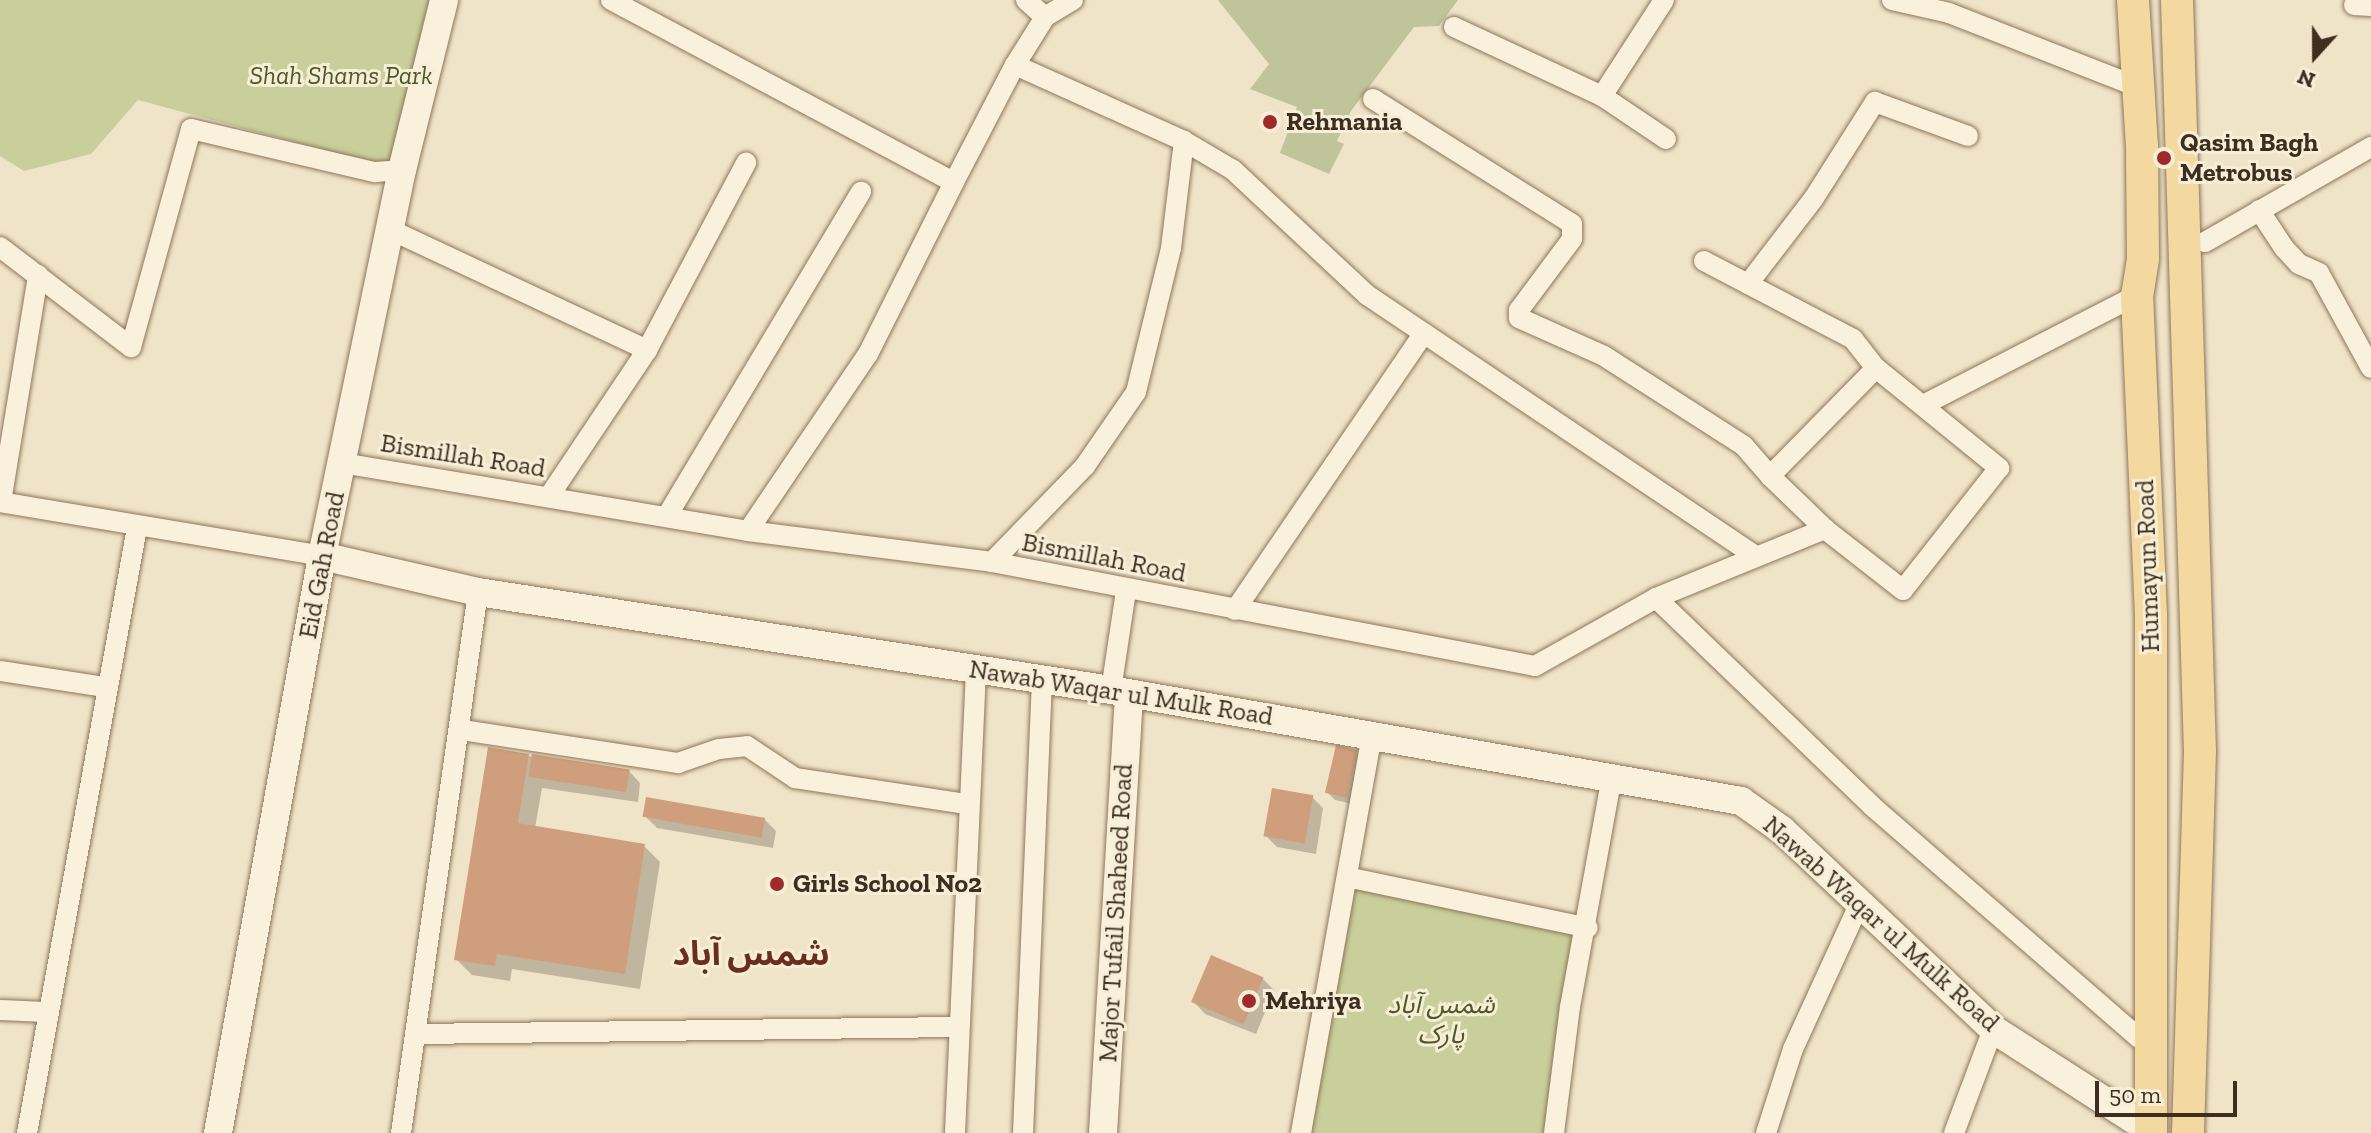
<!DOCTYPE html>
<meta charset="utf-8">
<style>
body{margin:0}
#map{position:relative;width:2371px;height:1133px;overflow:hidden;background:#f0e4c8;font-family:"Zilla Slab","Noto Sans Arabic",serif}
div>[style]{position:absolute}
.green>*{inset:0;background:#c9cf9b}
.cemetery>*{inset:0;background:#bfc49a}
.shadow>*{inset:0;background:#0003}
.building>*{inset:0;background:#cf9f7d;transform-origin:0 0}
.roads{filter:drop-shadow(0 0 2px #8d765c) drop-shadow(0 0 2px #8d765c)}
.street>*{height:20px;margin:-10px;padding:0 10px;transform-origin:10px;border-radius:10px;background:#faf1dc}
.secondary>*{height:28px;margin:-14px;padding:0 14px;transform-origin:14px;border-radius:14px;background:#faf1dc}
.primary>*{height:32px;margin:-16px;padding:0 16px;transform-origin:16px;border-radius:16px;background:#f3d9a0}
.dots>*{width:22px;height:22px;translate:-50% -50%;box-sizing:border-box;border:4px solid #f7eed8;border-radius:50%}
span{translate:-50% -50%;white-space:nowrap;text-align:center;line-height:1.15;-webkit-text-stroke:6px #f7eed8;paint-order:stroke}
.park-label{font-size:26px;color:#4d5a26;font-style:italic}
.poi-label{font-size:26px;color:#3d2e20;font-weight:700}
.left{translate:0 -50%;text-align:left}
.street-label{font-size:26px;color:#3d2e20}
.district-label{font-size:34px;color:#6b2e1e;font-weight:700}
.north{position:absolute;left:2275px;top:16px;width:80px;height:80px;-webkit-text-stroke:6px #f7eed8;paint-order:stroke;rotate:201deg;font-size:22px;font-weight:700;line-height:32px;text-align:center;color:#3d2e20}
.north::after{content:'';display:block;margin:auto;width:28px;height:36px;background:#3d2e20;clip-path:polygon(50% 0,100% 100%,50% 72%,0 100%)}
.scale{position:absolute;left:2095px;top:1081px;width:142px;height:36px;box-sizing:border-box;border:4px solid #3d2e20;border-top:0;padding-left:10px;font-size:24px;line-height:28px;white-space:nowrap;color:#3d2e20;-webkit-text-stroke:6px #f7eed8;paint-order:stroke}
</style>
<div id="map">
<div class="green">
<div style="clip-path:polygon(0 0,436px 0,399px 170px,138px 100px,91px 154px,24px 171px,0 156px)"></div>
<div style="clip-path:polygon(1352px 883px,1580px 933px,1549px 1133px,1305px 1133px)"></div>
</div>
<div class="cemetery">
<div style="clip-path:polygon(1218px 0,1458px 0,1439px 26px,1414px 27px,1351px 111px,1337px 141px,1344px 144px,1329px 174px,1280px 153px,1297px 107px,1250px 89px,1269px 64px)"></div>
</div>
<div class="shadow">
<div style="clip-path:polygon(1356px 751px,1364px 759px,1353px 804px,1335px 800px,1327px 792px)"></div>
<div style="clip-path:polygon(528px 756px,629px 771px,640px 783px,638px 802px,542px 788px,535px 828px,644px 846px,660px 862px,640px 989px,512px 969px,510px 981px,472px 975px,456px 959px)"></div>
<div style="clip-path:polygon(1312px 797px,1323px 808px,1316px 854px,1277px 847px,1265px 835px)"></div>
<div style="clip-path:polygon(645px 816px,764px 819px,776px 831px,773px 848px,657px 828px)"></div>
<div style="clip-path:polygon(1263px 979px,1274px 990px,1256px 1034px,1205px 1014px,1194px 1002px)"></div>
</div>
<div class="building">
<div style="left:1336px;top:745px;width:22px;height:49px;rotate:13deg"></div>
<div style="clip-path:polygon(488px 747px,529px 754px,518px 823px,645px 844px,625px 974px,497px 954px,495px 966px,454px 960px)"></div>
<div style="left:532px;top:754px;width:99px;height:23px;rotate:9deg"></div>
<div style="left:1272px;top:788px;width:42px;height:49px;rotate:10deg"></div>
<div style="left:646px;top:797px;width:121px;height:20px;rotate:10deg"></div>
<div style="left:1211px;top:955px;width:57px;height:51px;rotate:23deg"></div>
</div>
<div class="roads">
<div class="street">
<div style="left:611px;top:0;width:388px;rotate:28deg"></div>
<div style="left:954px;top:182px;width:132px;rotate:-62.5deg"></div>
<div style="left:1026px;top:0;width:25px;rotate:42deg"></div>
<div style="left:1073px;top:0;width:33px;rotate:149deg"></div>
<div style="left:1045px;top:17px;width:57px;rotate:122deg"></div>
<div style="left:1015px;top:65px;width:185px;rotate:24.2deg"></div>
<div style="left:1184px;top:141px;width:57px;rotate:30.6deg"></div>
<div style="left:1233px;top:170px;width:183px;rotate:43deg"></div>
<div style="left:1367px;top:295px;width:468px;rotate:33.9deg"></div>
<div style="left:1892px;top:0;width:58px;rotate:12.8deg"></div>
<div style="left:1949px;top:13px;width:205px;rotate:21.4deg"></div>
<div style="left:2354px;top:5px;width:17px;rotate:3deg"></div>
<div style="left:1454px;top:27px;width:163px;rotate:25deg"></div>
<div style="left:1602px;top:96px;width:77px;rotate:33.9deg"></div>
<div style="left:1602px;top:96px;width:114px;rotate:-57.1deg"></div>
<div style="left:1373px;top:99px;width:235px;rotate:32.1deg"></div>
<div style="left:1572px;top:224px;width:15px;rotate:90deg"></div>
<div style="left:1572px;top:239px;width:89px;rotate:126.7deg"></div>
<div style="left:1519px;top:310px;width:8px;rotate:90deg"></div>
<div style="left:1519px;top:318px;width:93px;rotate:24.1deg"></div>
<div style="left:1604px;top:356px;width:166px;rotate:32.7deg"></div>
<div style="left:1744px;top:446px;width:40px;rotate:49deg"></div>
<div style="left:2259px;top:210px;width:45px;rotate:56.7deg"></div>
<div style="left:2284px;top:248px;width:22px;rotate:47deg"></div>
<div style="left:2299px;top:264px;width:22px;rotate:24deg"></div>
<div style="left:2319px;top:273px;width:108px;rotate:61.3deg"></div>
<div style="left:391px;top:230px;width:283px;rotate:25.1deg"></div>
<div style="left:2205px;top:242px;width:191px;rotate:-29.8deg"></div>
<div style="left:0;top:247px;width:165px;rotate:37.4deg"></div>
<div style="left:131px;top:347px;width:226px;rotate:-74.6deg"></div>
<div style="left:191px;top:129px;width:189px;rotate:13.2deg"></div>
<div style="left:375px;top:172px;width:27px;rotate:-4deg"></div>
<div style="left:1704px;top:261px;width:168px;rotate:27.6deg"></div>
<div style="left:1853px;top:339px;width:37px;rotate:52deg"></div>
<div style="left:1748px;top:284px;width:108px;rotate:-52.5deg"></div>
<div style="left:1814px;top:198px;width:114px;rotate:-57.6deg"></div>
<div style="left:1875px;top:102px;width:99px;rotate:20.1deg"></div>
<div style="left:1876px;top:368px;width:159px;rotate:39.1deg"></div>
<div style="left:1999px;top:468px;width:155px;rotate:128.2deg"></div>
<div style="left:1903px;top:590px;width:99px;rotate:-142deg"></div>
<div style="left:1825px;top:529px;width:76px;rotate:-136.1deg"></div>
<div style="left:1770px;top:476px;width:151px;rotate:-45.5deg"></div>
<div style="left:1925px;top:404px;width:238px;rotate:-27.2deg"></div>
<div style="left:342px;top:463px;width:412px;rotate:9.5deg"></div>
<div style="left:748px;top:531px;width:246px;rotate:7.2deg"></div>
<div style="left:992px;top:562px;width:553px;rotate:10.84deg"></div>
<div style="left:1535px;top:666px;width:139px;rotate:-29.3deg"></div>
<div style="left:1656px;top:598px;width:183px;rotate:-22.2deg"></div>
<div style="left:550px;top:495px;width:174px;rotate:-56.2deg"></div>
<div style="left:647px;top:350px;width:212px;rotate:-62.1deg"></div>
<div style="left:0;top:502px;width:326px;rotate:9.5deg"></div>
<div style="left:1px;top:502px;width:230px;rotate:-80.7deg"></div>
<div style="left:667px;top:516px;width:378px;rotate:-59.1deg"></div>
<div style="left:748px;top:531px;width:214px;rotate:-55.9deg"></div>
<div style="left:868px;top:354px;width:192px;rotate:-63.4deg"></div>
<div style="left:992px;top:562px;width:134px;rotate:-45.9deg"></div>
<div style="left:1085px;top:466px;width:90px;rotate:-55.4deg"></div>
<div style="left:1136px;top:392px;width:148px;rotate:-76.3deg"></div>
<div style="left:1171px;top:248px;width:108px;rotate:-83.1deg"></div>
<div style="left:1656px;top:598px;width:300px;rotate:43.9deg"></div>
<div style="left:1872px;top:806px;width:354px;rotate:41deg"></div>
<div style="left:1235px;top:610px;width:335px;rotate:-55.7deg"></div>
<div style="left:0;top:671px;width:105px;rotate:8.7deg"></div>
<div style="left:1111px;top:690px;width:100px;rotate:-81.4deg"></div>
<div style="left:462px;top:730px;width:219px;rotate:8.7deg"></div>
<div style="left:678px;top:763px;width:43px;rotate:-18.9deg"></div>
<div style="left:719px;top:749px;width:28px;rotate:-6deg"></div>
<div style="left:747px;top:746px;width:58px;rotate:33.7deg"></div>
<div style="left:795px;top:778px;width:174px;rotate:8.6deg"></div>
<div style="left:1347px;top:877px;width:246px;rotate:11.9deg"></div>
<div style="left:0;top:1010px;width:46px;rotate:2.5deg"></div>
<div style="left:416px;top:1034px;width:542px;rotate:-0.74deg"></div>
<div style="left:27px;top:1133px;width:615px;rotate:-79.7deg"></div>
<div style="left:401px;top:1133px;width:546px;rotate:-81.9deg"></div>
<div style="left:955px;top:1133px;width:464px;rotate:-87.4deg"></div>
<div style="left:1023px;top:1133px;width:453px;rotate:-87.6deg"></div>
<div style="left:1301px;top:1133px;width:404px;rotate:-79.9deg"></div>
<div style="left:1554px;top:1133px;width:127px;rotate:-82.8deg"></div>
<div style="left:1570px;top:1007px;width:235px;rotate:-79.7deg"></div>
<div style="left:1766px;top:1133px;width:88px;rotate:-72.2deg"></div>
<div style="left:1793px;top:1049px;width:158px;rotate:-65.4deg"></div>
<div style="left:1954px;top:1133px;width:111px;rotate:-69.4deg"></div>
</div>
<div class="secondary">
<div style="left:322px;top:556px;width:160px;rotate:13deg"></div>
<div style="left:478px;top:592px;width:641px;rotate:8.8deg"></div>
<div style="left:1111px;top:690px;width:640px;rotate:9.99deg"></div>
<div style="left:1741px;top:801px;width:50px;rotate:35.3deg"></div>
<div style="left:1782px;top:830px;width:290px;rotate:43.3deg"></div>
<div style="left:1993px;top:1029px;width:168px;rotate:32.8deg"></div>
<div style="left:218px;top:1133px;width:586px;rotate:-79.78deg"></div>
<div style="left:322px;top:556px;width:394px;rotate:-78.3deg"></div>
<div style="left:402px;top:170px;width:175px;rotate:-76.1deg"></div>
<div style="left:1103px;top:1133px;width:440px;rotate:-86.6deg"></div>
</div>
<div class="primary">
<div style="left:2133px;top:0;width:146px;rotate:86.5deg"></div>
<div style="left:2142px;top:146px;width:113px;rotate:89.5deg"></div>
<div style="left:2143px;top:259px;width:36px;rotate:99deg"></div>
<div style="left:2137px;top:295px;width:321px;rotate:87.5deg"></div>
<div style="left:2151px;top:616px;width:517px;rotate:90deg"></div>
<div style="left:2177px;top:0;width:751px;rotate:88.25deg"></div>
<div style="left:2200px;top:751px;width:382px;rotate:91.8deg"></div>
</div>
</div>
<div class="dots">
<div style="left:1270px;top:122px;background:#9e2a2b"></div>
<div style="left:2164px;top:158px;background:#9e2a2b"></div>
<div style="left:777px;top:884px;background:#9e2a2b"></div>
<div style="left:1249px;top:1001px;background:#9e2a2b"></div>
</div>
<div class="park-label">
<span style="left:341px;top:76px">Shah Shams Park</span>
<span style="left:1441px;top:1020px">شمس آباد<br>پارک</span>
</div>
<div class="poi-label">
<span class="left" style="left:1286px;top:122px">Rehmania</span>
<span class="left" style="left:2180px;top:158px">Qasim Bagh<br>Metrobus</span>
<span class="left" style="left:793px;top:884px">Girls School No2</span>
<span class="left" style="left:1265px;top:1001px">Mehriya</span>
</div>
<div class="street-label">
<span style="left:463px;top:456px;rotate:9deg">Bismillah Road</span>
<span style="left:1104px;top:558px;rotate:11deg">Bismillah Road</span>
<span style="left:322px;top:565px;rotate:-79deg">Eid Gah Road</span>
<span style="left:2148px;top:566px;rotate:-92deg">Humayun Road</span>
<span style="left:1121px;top:693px;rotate:9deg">Nawab Waqar ul Mulk Road</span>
<span style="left:1116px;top:913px;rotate:-87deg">Major Tufail Shaheed Road</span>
<span style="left:1881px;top:924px;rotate:42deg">Nawab Waqar ul Mulk Road</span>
</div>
<div class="district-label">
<span style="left:751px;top:954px">شمس آباد</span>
</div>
<div class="north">N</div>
<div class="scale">50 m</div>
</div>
